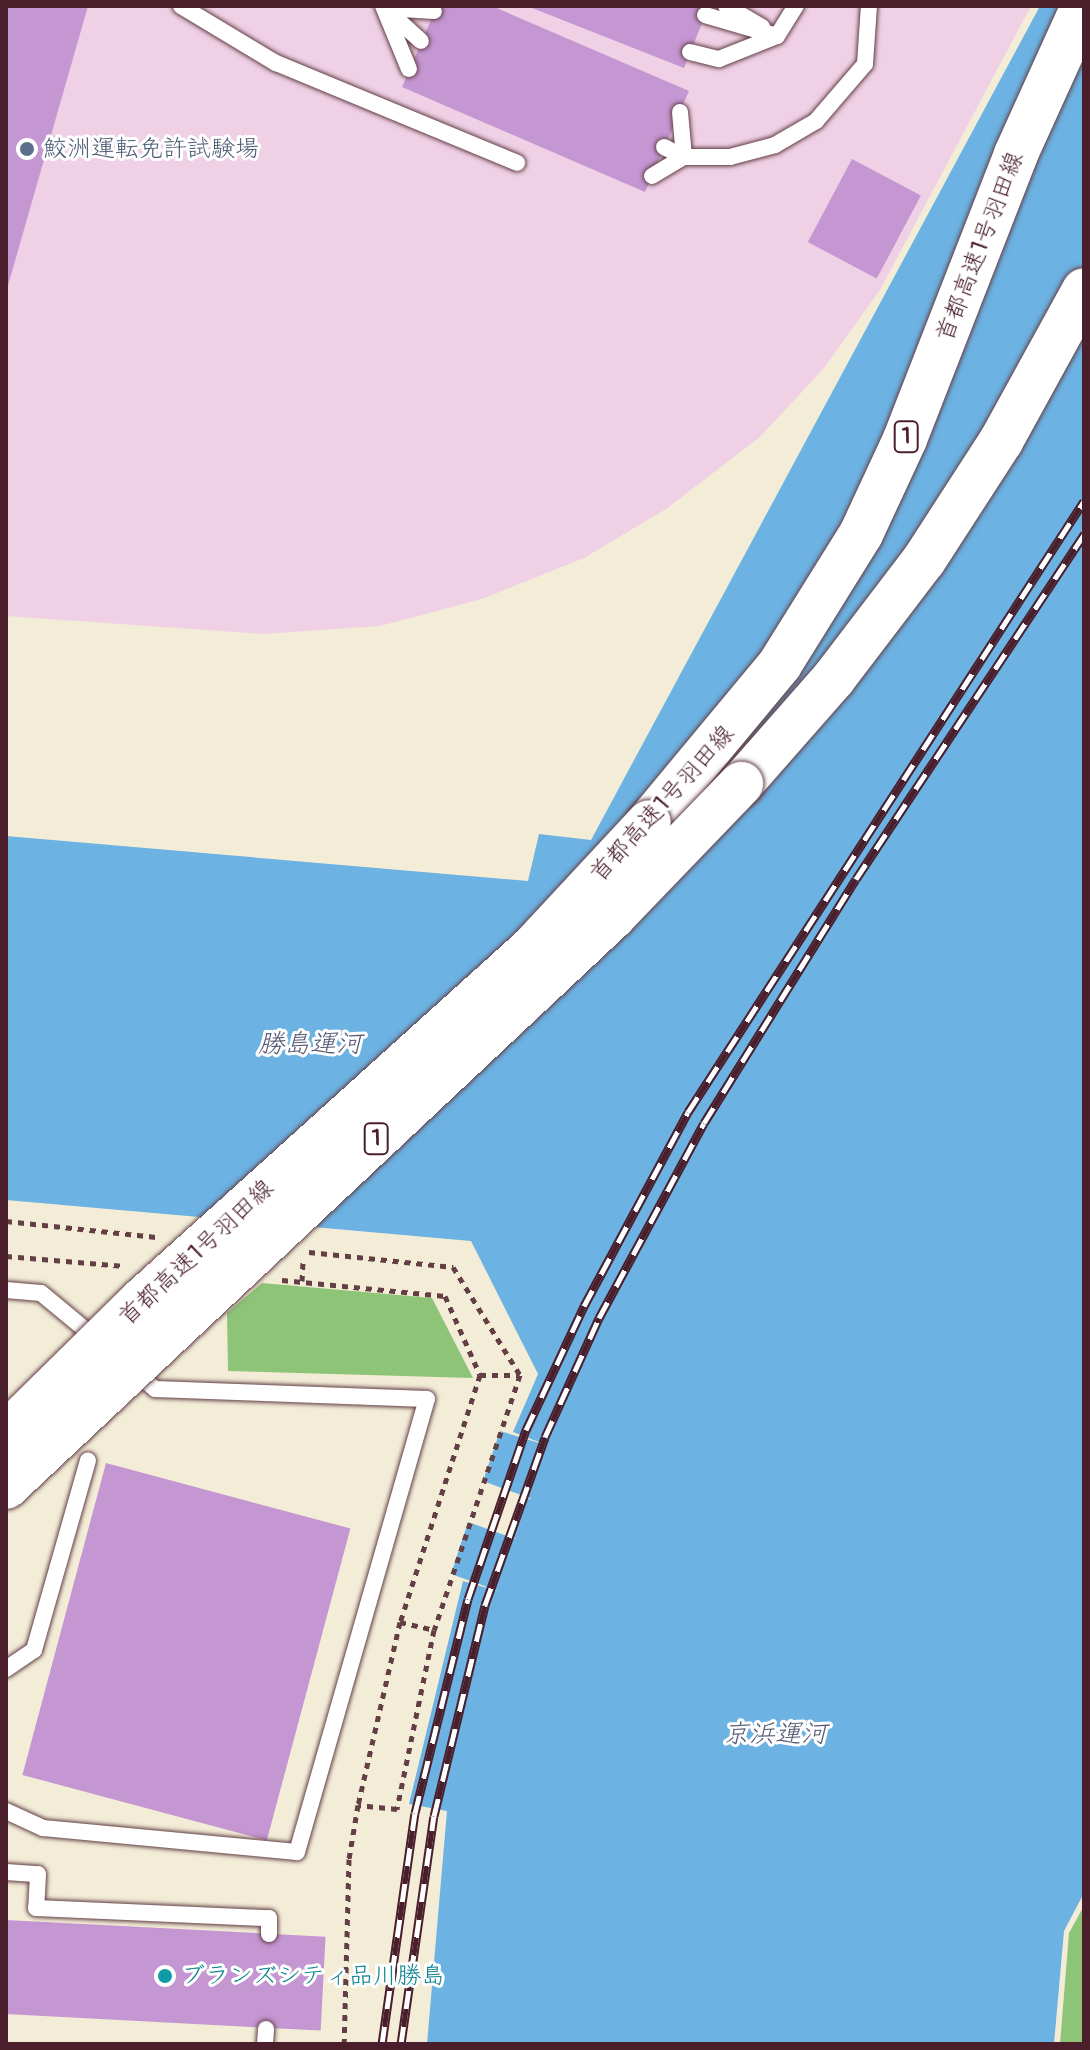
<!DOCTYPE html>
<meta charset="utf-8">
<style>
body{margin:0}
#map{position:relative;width:1090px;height:2050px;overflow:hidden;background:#f3edd8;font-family:Pangolin,"Klee One",sans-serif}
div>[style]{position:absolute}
.built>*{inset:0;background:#efd0e5}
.green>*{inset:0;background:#8dc477}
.water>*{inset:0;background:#6cb2e2}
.building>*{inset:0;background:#c496d2;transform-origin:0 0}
.path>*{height:5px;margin-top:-2.5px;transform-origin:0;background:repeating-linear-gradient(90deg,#633e45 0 6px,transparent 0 12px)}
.roads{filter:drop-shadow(0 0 2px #633e45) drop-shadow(0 0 2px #633e45)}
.lane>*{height:16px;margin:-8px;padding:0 8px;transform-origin:8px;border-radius:8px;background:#fff}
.highway>*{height:44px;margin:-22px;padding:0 22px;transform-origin:22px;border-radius:22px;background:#fff}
.rail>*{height:9px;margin-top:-4.5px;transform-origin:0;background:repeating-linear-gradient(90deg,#fff 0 18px,#4a1f2b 0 36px);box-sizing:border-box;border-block:2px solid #4a1f2b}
.bridges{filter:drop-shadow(0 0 2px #633e45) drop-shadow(0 0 2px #633e45)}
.highway-bridge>*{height:44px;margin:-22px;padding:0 22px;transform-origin:22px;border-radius:22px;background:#fff}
.dots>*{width:22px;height:22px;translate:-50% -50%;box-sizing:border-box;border:4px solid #fff;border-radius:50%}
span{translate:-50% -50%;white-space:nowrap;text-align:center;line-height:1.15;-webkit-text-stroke:6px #fff;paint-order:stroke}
.shield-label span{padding:2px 6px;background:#fff;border:2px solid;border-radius:6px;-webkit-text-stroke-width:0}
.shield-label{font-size:22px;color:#4a1f2b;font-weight:700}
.service-label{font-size:24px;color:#4e5e75}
.left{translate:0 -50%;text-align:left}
.street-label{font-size:24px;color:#4a1f2b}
.culture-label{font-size:24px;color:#0d838f}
.water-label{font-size:26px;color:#585a74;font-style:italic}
.frame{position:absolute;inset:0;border:8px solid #4a1f2b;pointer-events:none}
</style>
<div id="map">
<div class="built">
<div style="clip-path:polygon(6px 6px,1031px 6px,880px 290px,824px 368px,760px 437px,666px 509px,584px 558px,482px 599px,380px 626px,263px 634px,6px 616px)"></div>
</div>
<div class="green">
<div style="clip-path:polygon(262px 1283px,432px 1298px,473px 1378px,228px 1371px,227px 1313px)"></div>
<div style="clip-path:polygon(1084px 1906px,1084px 2044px,1060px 2044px,1069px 1933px)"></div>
</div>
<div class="water">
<div style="clip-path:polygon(1040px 6px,1084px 6px,1084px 1893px,1064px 1931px,1054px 2044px,427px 2044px,447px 1811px,409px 1804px,463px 1581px,501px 1592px,451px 1574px,468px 1522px,516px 1539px,510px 1534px,520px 1498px,532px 1499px,483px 1481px,500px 1431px,549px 1446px,513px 1432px,538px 1374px,471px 1241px,6px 1200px,6px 836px,528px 881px,539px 834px,591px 840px)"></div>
</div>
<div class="building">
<div style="clip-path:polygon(6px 6px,88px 6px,7px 289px,6px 289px)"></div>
<div style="clip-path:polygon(437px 6px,492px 6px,689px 91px,645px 192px,402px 87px)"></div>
<div style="clip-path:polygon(527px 6px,709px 6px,684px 68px)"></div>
<div style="left:852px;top:159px;width:78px;height:94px;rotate:28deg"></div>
<div style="left:106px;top:1463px;width:253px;height:323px;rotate:15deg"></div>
<div style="left:6px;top:1920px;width:320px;height:94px;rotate:3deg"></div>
</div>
<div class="path">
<div style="left:6px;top:1221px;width:151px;rotate:6.1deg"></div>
<div style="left:309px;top:1252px;width:145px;rotate:5.9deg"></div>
<div style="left:453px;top:1267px;width:127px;rotate:58.2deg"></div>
<div style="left:520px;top:1375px;width:269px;rotate:108.6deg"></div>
<div style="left:434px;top:1630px;width:183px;rotate:101.7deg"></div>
<div style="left:397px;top:1809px;width:39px;rotate:-174deg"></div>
<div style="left:6px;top:1256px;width:119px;rotate:4.8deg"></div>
<div style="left:282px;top:1280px;width:164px;rotate:5.6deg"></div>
<div style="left:445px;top:1296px;width:86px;rotate:66.1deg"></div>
<div style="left:480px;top:1375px;width:260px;rotate:107.9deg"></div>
<div style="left:400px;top:1622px;width:188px;rotate:102.9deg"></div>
<div style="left:358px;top:1805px;width:55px;rotate:99.5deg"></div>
<div style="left:349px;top:1859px;width:185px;rotate:91.5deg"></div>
<div style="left:302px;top:1281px;width:19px;rotate:-87deg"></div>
<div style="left:480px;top:1375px;width:39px"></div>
<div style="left:400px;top:1622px;width:35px;rotate:13deg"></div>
</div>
<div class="roads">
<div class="lane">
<div style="left:181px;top:6px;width:111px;rotate:31deg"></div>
<div style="left:276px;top:63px;width:261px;rotate:22.5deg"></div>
<div style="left:383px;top:6px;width:68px;rotate:67.6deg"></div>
<div style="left:726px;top:6px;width:42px;rotate:30.3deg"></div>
<div style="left:385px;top:8px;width:49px;rotate:3.5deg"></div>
<div style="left:389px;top:12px;width:43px;rotate:42.2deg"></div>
<div style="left:705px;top:15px;width:75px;rotate:16.3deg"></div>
<div style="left:777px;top:36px;width:36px;rotate:-58deg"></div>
<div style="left:690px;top:52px;width:30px;rotate:14deg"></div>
<div style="left:719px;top:59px;width:62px;rotate:-21.6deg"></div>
<div style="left:680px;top:112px;width:45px;rotate:84.9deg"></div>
<div style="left:684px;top:157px;width:46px"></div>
<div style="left:730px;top:157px;width:47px;rotate:-14.9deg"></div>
<div style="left:775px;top:145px;width:48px;rotate:-30.3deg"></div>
<div style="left:816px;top:121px;width:75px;rotate:-49.3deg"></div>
<div style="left:865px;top:64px;width:58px;rotate:-86.1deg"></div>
<div style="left:664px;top:147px;width:22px;rotate:27deg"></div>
<div style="left:652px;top:176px;width:37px;rotate:-31deg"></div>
<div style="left:6px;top:1290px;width:35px;rotate:5deg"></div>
<div style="left:41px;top:1293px;width:75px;rotate:39.6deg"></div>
<div style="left:6px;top:1669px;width:34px;rotate:-34deg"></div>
<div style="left:34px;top:1650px;width:197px;rotate:-74.1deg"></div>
<div style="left:6px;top:1811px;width:41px;rotate:24.7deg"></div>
<div style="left:43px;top:1828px;width:255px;rotate:5.4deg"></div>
<div style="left:297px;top:1852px;width:471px;rotate:-74deg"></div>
<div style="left:427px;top:1399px;width:272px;rotate:-177.9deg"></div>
<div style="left:155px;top:1389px;width:30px;rotate:-139deg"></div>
<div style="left:6px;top:1872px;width:32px;rotate:4deg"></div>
<div style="left:38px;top:1874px;width:34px;rotate:93deg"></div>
<div style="left:36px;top:1908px;width:233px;rotate:2.5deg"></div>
<div style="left:269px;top:1918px;width:16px;rotate:90deg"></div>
<div style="left:265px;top:2044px;width:15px;rotate:-86deg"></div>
</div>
<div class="highway">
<div style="left:741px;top:784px;width:141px;rotate:-48.7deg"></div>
<div style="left:834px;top:678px;width:148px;rotate:-52.7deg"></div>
<div style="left:924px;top:560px;width:142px;rotate:-57.1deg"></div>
<div style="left:1001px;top:441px;width:172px;rotate:-61.2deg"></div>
<div style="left:649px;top:822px;width:205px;rotate:-50.3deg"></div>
<div style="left:780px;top:664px;width:153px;rotate:-58.1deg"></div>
<div style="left:861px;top:534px;width:105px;rotate:-65.1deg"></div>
<div style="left:905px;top:439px;width:306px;rotate:-68.7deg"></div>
<div style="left:1016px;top:154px;width:162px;rotate:-65.6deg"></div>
</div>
</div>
<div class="rail">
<div style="left:382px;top:2044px;width:233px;rotate:-81.9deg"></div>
<div style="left:415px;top:1813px;width:220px;rotate:-76.1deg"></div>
<div style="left:468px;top:1599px;width:179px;rotate:-71.1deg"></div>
<div style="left:526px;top:1430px;width:137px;rotate:-64.9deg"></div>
<div style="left:584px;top:1306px;width:220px;rotate:-61.8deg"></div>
<div style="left:688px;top:1112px;width:728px;rotate:-57.05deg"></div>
<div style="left:401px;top:2044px;width:230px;rotate:-81.8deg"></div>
<div style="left:434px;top:1816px;width:217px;rotate:-76.4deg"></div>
<div style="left:485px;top:1605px;width:178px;rotate:-70.3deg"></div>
<div style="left:545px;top:1437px;width:131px;rotate:-65.6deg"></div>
<div style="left:599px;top:1318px;width:221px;rotate:-61.7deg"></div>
<div style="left:704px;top:1123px;width:287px;rotate:-58.1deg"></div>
<div style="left:856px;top:879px;width:414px;rotate:-56.5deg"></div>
</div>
<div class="bridges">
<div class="highway-bridge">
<div style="left:6px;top:1434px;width:191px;rotate:-44.6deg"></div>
<div style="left:142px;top:1300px;width:524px;rotate:-42.06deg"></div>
<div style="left:531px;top:949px;width:173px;rotate:-47.1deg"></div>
<div style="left:6px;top:1487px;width:833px;rotate:-43.2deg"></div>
<div style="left:613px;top:917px;width:185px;rotate:-46.1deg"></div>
</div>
</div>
<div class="dots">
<div style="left:27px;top:149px;background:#5c6f8a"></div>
<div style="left:165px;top:1976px;background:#0f9aa8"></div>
</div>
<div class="shield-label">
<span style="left:906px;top:437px">1</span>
<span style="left:376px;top:1139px">1</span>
</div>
<div class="service-label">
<span class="left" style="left:43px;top:149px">鮫洲運転免許試験場</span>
</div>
<div class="street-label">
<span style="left:980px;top:247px;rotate:-69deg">首都高速1号羽田線</span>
<span style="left:662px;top:804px;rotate:-48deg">首都高速1号羽田線</span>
<span style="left:196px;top:1253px;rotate:-43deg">首都高速1号羽田線</span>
</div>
<div class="culture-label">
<span class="left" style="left:181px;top:1976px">ブランズシティ品川勝島</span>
</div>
<div class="water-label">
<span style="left:310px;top:1045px">勝島運河</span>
<span style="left:775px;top:1735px">京浜運河</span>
</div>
<div class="frame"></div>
</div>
